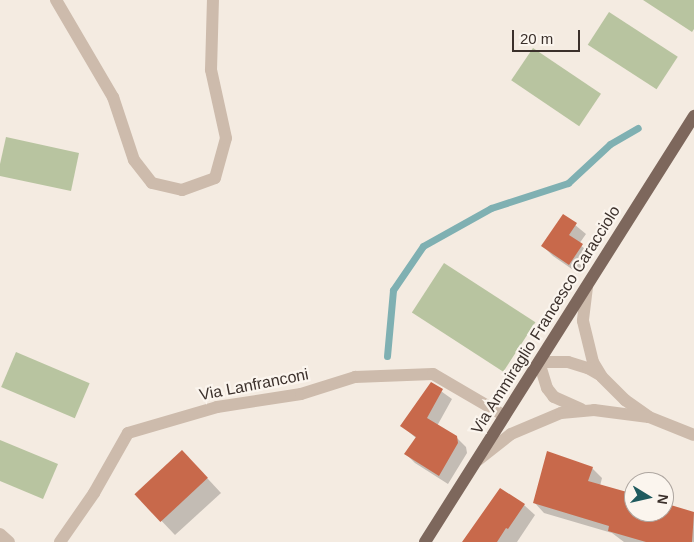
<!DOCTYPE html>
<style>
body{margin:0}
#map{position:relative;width:694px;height:542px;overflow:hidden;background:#f4ebe1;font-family:Helvetica,sans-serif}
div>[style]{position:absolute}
.green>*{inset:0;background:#b8c4a0;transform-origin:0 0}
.shadow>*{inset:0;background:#0003}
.stream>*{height:7px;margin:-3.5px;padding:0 3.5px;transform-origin:3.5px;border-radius:3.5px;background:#7fb0b2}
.building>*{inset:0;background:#c8694b;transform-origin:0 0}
.minor>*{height:12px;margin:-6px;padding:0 6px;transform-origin:6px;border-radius:6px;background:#cdbbac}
.major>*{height:12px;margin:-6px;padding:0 6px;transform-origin:6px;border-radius:6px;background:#7d675c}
span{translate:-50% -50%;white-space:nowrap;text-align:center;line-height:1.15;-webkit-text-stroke:4.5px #fbf5ee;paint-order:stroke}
.street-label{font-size:16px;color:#3b302b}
.north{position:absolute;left:624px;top:472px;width:50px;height:50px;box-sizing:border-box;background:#fbf5ee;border:1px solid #aea6a0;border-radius:50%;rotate:99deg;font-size:14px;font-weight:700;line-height:20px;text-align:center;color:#3b302b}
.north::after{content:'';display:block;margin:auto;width:18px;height:22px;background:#1f5a5e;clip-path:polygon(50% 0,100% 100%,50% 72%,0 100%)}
.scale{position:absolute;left:512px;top:30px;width:68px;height:22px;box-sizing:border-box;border:2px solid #3b302b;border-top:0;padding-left:6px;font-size:15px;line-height:18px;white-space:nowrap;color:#3b302b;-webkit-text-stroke:4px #fbf5ee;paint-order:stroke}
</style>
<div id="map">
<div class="green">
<div style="clip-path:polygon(643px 0,694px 0,694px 29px,692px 32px)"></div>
<div style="left:609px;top:12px;width:82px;height:39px;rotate:33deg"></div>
<div style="left:533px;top:48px;width:82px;height:39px;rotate:34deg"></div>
<div style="clip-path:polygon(6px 137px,79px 153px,71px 191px,0 176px,0 164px)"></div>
<div style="left:444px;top:263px;width:109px;height:59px;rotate:33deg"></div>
<div style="left:16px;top:352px;width:80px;height:38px;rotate:23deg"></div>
<div style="clip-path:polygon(0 440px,58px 464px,43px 499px,0 481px)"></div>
</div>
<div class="shadow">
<div style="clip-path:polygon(563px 215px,586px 234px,579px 244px,592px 255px,579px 274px,553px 256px,543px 246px)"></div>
<div style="clip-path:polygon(431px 384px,452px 399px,437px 426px,456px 437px,466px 447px,467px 453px,448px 484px,415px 463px,406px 454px,416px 438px,402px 426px)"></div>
<div style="clip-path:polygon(196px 466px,221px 493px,175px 535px,136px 494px)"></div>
<div style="clip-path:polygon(592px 468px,602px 478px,600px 486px,634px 496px,634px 512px,664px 512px,664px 504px,694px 513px,694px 542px,624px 542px,612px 533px,544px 513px,534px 502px)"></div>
<div style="clip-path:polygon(500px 490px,524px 505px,535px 515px,517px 542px,463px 542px)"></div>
</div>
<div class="stream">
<div style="left:387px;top:356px;width:66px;rotate:-84.8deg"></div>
<div style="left:393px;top:290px;width:53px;rotate:-55.7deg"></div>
<div style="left:423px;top:246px;width:78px;rotate:-29.2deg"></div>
<div style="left:491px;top:208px;width:81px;rotate:-18deg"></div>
<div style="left:568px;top:183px;width:57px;rotate:-42.9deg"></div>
<div style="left:610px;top:144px;width:32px;rotate:-30deg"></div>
</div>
<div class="building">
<div style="clip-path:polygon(563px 214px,577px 223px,569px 235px,583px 244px,569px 265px,541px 246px)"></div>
<div style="clip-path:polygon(431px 382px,443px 389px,427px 418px,457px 436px,458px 443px,439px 476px,404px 454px,416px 437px,400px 426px)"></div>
<div style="left:182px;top:450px;width:38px;height:65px;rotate:47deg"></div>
<div style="clip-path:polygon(547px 451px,593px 467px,588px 481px,634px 494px,634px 512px,664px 512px,664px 503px,694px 512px,692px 542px,646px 542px,608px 531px,609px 526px,533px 503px)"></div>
<div style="clip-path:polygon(500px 488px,525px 504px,508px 529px,506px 528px,497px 542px,462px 542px)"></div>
</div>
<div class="minor">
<div style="left:56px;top:0;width:113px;rotate:59.6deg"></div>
<div style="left:113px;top:97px;width:66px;rotate:71.6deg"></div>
<div style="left:134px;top:160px;width:29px;rotate:52deg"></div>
<div style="left:152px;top:183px;width:31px;rotate:13deg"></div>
<div style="left:182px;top:190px;width:35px;rotate:-20deg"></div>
<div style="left:215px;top:178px;width:41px;rotate:-74.6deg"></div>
<div style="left:226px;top:138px;width:70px;rotate:-102.4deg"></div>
<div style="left:211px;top:70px;width:70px;rotate:-88.4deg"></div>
<div style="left:587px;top:287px;width:34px;rotate:97deg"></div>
<div style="left:583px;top:321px;width:42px;rotate:76.3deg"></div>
<div style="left:593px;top:362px;width:17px;rotate:59deg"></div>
<div style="left:602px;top:377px;width:33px;rotate:45deg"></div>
<div style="left:625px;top:400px;width:29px;rotate:35deg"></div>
<div style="left:649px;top:417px;width:48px;rotate:21.8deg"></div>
<div style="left:581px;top:409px;width:30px;rotate:-156deg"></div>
<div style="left:554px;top:397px;width:11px;rotate:-128deg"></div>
<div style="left:547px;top:388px;width:27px;rotate:-107deg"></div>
<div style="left:539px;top:362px;width:29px"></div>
<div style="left:568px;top:362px;width:21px;rotate:17deg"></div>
<div style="left:588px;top:368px;width:14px;rotate:30deg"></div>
<div style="left:478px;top:460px;width:42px;rotate:-38.2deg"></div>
<div style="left:511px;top:434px;width:54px;rotate:-22.8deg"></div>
<div style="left:561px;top:413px;width:33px;rotate:-5deg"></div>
<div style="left:594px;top:410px;width:53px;rotate:7.5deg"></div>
<div style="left:0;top:534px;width:12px;rotate:42deg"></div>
<div style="left:60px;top:542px;width:60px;rotate:-55.2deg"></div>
<div style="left:94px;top:493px;width:69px;rotate:-60.5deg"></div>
<div style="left:128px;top:433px;width:93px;rotate:-16.3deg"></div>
<div style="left:217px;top:407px;width:85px;rotate:-8.8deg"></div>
<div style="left:301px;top:394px;width:57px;rotate:-17.5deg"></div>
<div style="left:355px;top:377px;width:78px;rotate:-2.2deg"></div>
<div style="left:433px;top:374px;width:83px;rotate:30.3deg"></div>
</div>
<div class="major">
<div style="left:425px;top:542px;width:504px;rotate:-57.73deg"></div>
</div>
<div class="street-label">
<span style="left:546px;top:320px;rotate:-58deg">Via Ammiraglio Francesco Caracciolo</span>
<span style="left:254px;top:385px;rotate:-11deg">Via Lanfranconi</span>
</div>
<div class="north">N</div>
<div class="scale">20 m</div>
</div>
